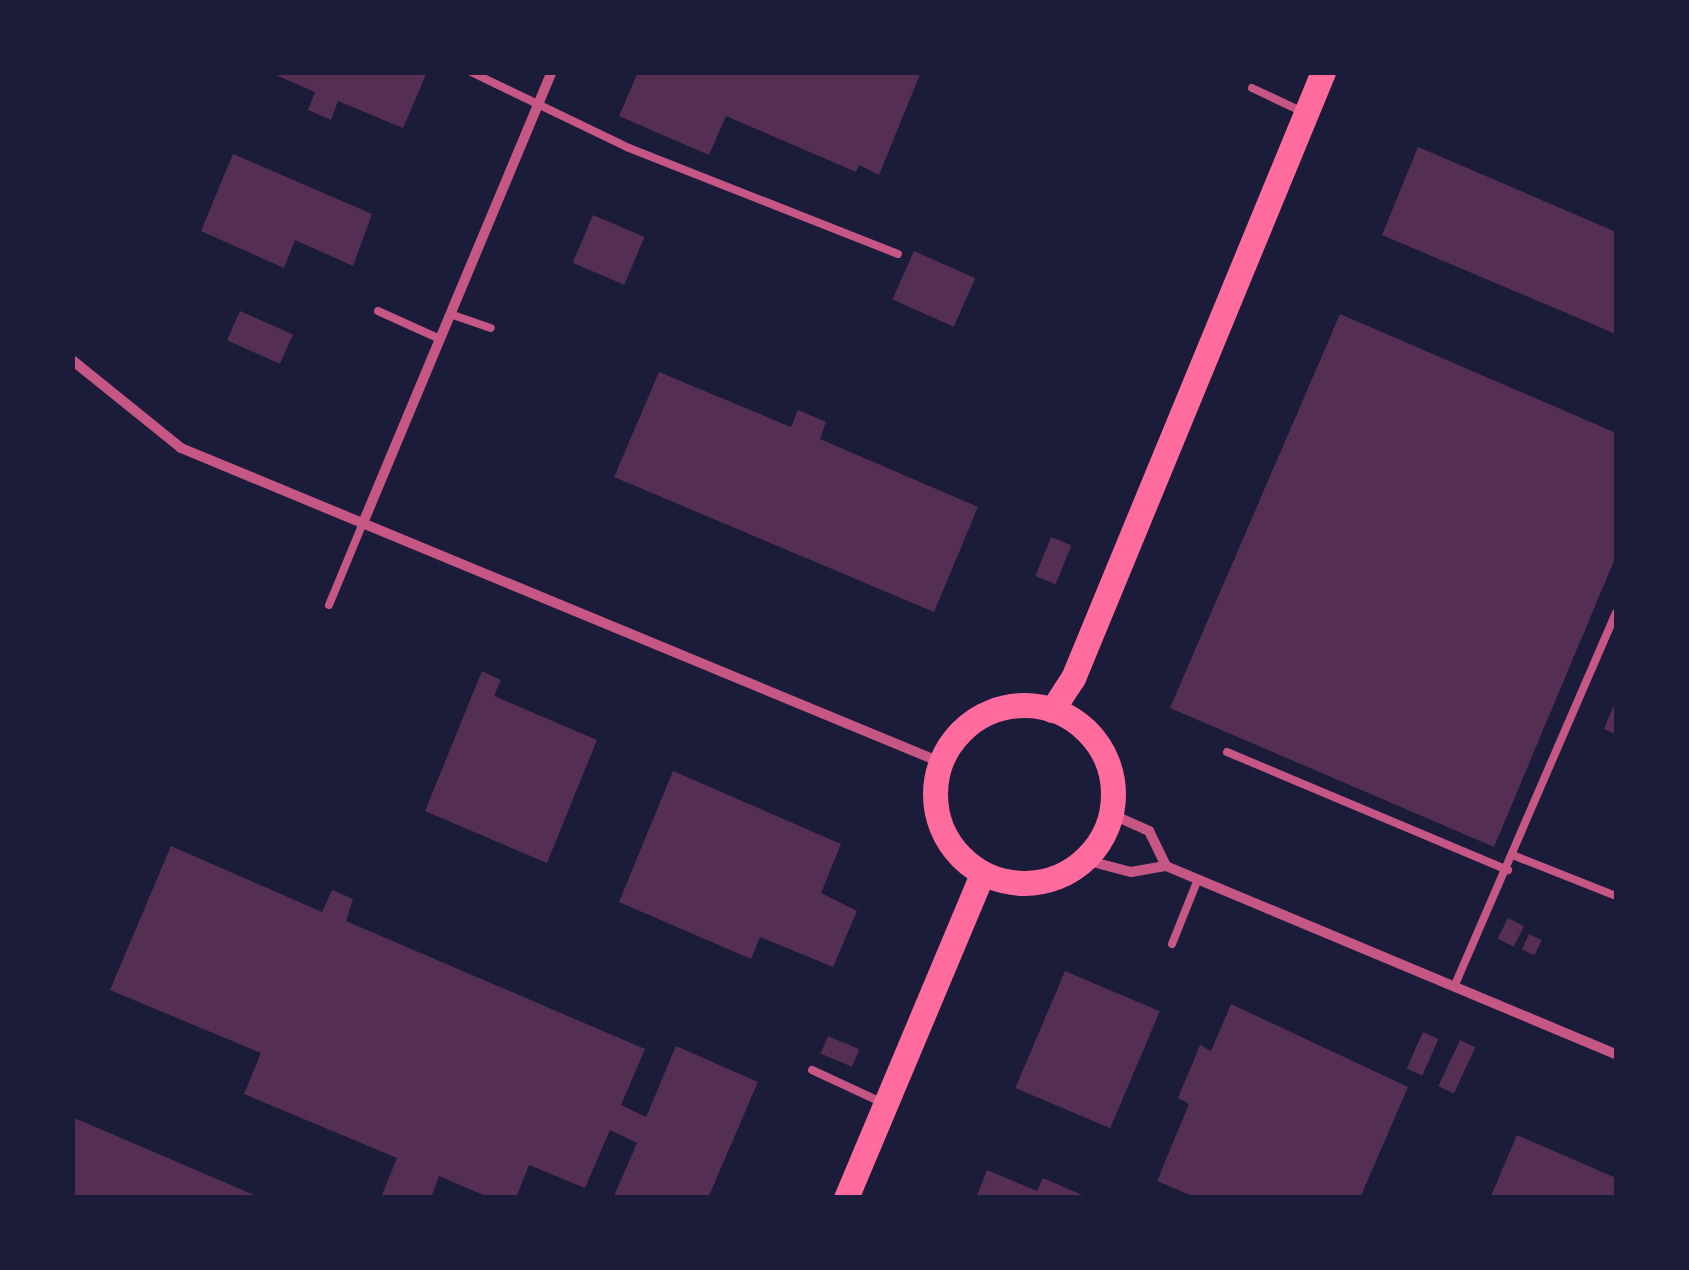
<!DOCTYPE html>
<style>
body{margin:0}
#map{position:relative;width:1689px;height:1270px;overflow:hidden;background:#1b1b3a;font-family:"Golos Text",sans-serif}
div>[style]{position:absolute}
.building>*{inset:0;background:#542f53;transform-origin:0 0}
.service>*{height:8px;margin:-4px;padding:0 4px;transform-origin:4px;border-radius:4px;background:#c65784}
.minor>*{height:10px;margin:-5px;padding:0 5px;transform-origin:5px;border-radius:5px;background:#c65784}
.primary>*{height:25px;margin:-12.5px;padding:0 12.5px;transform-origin:12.5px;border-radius:12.5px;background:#ff6b9d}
.primary>.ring{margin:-12.5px;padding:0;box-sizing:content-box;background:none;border:25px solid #ff6b9d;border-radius:50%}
span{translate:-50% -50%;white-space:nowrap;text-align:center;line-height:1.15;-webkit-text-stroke:10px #1b1b3a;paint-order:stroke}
.frame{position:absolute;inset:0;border:75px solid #1b1b3a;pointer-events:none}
</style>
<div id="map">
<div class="building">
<div style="clip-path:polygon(269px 72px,427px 72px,403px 128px,338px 101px,331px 120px,308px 110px,315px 92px)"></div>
<div style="clip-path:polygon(638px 72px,921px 72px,879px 175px,859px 165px,856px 172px,726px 116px,709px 155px,619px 116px)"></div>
<div style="clip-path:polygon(1418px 147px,1616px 232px,1616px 334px,1382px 235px)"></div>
<div style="clip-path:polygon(233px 154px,372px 214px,353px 266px,295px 240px,284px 268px,201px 231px)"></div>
<div style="left:593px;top:215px;width:56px;height:52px;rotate:23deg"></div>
<div style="left:914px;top:251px;width:67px;height:53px;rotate:24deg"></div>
<div style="left:240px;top:311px;width:58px;height:32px;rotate:24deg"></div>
<div style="clip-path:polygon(1340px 314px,1616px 433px,1616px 556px,1494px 847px,1170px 708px)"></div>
<div style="clip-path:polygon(659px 372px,791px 427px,798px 410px,826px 422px,820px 439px,978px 507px,934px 612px,614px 477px)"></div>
<div style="left:1051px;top:537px;width:22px;height:42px;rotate:22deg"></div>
<div style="clip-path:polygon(482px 671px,501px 680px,494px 696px,597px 740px,547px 863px,425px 811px)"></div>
<div style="clip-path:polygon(1616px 700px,1616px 734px,1604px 729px)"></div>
<div style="clip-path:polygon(673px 771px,841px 844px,821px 893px,857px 911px,833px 967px,760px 937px,751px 959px,619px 902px)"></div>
<div style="clip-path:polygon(171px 846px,322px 912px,332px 890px,353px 899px,346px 921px,645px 1049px,621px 1105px,646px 1117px,676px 1046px,758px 1082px,708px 1198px,613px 1198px,637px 1143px,610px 1130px,585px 1188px,529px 1165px,516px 1198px,490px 1198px,439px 1176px,431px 1198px,381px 1197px,397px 1158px,244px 1094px,261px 1053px,110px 990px)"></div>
<div style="left:1508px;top:918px;width:18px;height:23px;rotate:27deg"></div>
<div style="left:1529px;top:934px;width:14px;height:17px;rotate:25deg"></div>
<div style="left:1065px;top:971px;width:103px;height:127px;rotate:23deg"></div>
<div style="clip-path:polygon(1231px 1004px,1408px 1087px,1360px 1198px,1197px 1198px,1157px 1181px,1189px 1104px,1178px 1098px,1200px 1045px,1211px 1051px)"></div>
<div style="left:1423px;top:1032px;width:17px;height:40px;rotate:24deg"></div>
<div style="left:828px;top:1036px;width:34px;height:19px;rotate:23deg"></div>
<div style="left:1460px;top:1040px;width:17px;height:51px;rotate:25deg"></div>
<div style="clip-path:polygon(72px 1117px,261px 1198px,72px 1198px)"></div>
<div style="clip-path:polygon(1517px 1135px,1616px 1178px,1616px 1198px,1490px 1198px)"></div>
<div style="clip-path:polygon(987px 1170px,1037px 1191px,1043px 1178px,1089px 1198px,976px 1198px)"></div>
</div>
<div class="service">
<div style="left:471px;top:72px;width:175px;rotate:25.7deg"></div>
<div style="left:629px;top:148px;width:289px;rotate:21.5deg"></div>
<div style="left:1252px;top:88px;width:56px;rotate:25.2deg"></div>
<div style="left:378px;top:311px;width:68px;rotate:24.3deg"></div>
<div style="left:450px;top:314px;width:43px;rotate:18.9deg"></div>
<div style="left:329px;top:605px;width:89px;rotate:-67.5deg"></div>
<div style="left:1227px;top:752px;width:305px;rotate:22.8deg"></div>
<div style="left:1515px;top:856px;width:109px;rotate:21.6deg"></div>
<div style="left:1172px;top:944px;width:70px;rotate:-68.2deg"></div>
<div style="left:1454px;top:987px;width:408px;rotate:-66.6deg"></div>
<div style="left:812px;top:1070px;width:76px;rotate:24.9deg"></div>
</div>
<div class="minor">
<div style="left:72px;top:360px;width:140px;rotate:38.9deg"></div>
<div style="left:181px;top:448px;width:821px;rotate:22.47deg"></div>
<div style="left:363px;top:523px;width:489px;rotate:-67.3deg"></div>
<div style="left:1111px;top:814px;width:42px;rotate:24.1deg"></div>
<div style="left:1149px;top:831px;width:39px;rotate:64deg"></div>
<div style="left:1085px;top:860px;width:48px;rotate:14.6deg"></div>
<div style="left:1131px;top:872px;width:36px;rotate:-10deg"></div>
<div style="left:1166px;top:866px;width:488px;rotate:22.7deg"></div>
</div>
<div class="primary">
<div class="ring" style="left:935px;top:705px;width:153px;height:153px"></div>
<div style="left:1052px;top:710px;width:38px;rotate:-57deg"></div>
<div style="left:1073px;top:678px;width:656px;rotate:-67.58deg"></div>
<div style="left:846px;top:1198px;width:351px;rotate:-67.2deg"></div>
</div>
<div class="frame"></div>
</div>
